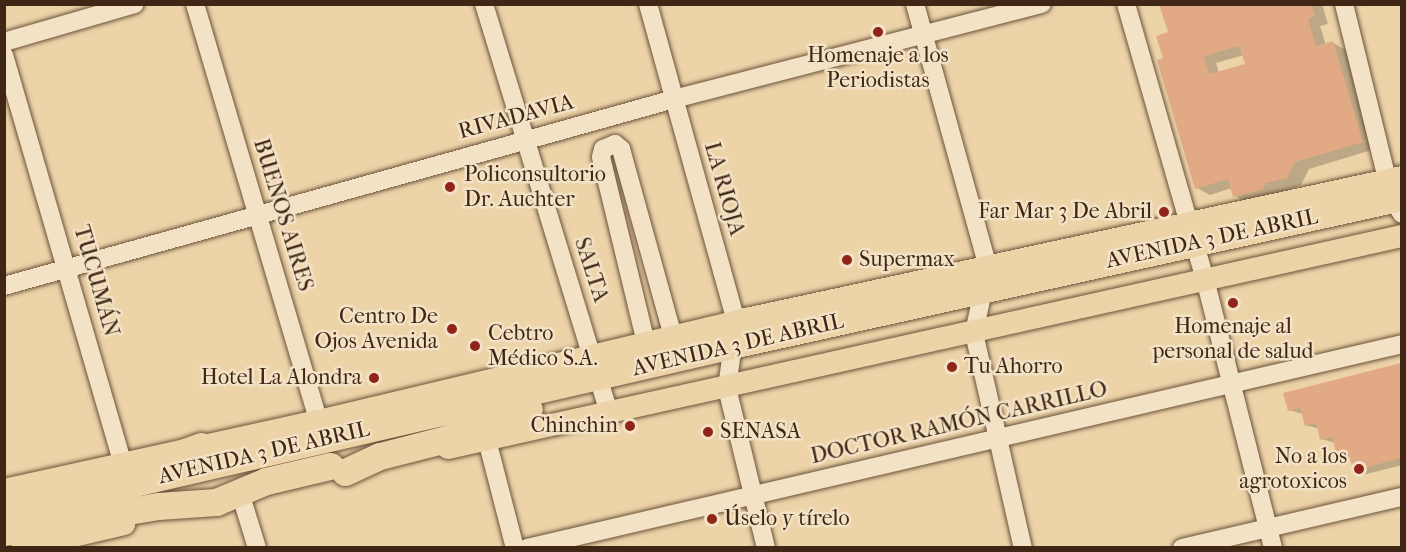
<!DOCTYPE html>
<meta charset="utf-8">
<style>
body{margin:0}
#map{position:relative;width:1406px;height:552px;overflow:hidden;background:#ecd3a8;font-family:"IM FELL French Canon",serif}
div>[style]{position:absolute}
.shadow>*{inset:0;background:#0003}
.building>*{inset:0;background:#e1aa85}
.roads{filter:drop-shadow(0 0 2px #6b523a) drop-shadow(0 0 2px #6b523a)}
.minor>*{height:18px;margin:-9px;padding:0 9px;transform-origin:9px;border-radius:9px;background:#f3e2c6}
.major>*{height:22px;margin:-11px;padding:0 11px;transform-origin:11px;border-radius:11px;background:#ecd3a8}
.highway>*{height:27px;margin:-13.5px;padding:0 13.5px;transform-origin:13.5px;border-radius:13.5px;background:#ecd3a8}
.dots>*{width:16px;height:16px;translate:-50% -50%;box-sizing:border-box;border:3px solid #f3e2c6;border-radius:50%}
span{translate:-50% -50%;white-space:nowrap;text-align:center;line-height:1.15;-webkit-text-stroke:5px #f3e2c6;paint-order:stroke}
.poi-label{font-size:22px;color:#402715}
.left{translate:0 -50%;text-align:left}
.right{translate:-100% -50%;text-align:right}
.street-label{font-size:22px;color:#402715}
.frame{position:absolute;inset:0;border:6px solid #402715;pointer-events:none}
</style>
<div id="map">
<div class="shadow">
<div style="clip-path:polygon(evenodd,1161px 4px,1322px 4px,1328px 24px,1320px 26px,1326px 45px,1333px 43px,1346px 50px,1375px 149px,1309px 169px,1301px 185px,1248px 204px,1235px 196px,1232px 188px,1210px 195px,1197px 188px,1165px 59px,1169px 33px,1161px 4px,1244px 55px,1247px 65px,1219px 73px,1216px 63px,1244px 55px)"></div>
<div style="clip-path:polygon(1402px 365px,1402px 465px,1363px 475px,1354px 470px,1351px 458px,1338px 454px,1335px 443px,1322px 439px,1319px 429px,1306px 425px,1303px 414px,1289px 410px,1285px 394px)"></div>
</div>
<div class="building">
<div style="clip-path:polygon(evenodd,1159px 4px,1312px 4px,1315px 16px,1308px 19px,1316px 46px,1333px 41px,1363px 142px,1295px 162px,1287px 178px,1266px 183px,1262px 190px,1233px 197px,1228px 179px,1195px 189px,1157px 60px,1163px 58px,1156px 36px,1168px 32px,1159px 4px,1239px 46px,1245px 64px,1209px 74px,1204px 56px,1239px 46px)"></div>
<div style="clip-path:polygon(1401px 363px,1401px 458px,1353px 471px,1348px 451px,1337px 455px,1332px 437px,1320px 440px,1316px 423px,1305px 426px,1300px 408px,1288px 411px,1283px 393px)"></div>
</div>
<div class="roads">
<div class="minor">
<div style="left:195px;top:4px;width:448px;rotate:73.5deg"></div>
<div style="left:484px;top:4px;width:428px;rotate:73deg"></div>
<div style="left:648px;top:4px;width:330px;rotate:74.5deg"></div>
<div style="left:736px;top:322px;width:67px;rotate:97.8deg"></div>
<div style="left:727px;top:388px;width:165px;rotate:76.3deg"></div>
<div style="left:915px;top:4px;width:273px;rotate:74.5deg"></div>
<div style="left:988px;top:267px;width:67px;rotate:102deg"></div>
<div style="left:974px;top:333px;width:221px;rotate:77.2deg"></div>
<div style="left:1126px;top:4px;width:286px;rotate:74deg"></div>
<div style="left:1205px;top:279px;width:277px;rotate:75.8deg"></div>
<div style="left:1344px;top:4px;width:201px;rotate:76.2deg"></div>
<div style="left:1392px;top:199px;width:18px;rotate:56deg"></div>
<div style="left:4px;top:42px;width:136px;rotate:-16.2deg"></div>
<div style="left:4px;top:55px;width:438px;rotate:73.8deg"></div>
<div style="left:4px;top:286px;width:696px;rotate:-15.59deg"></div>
<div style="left:674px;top:99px;width:380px;rotate:-14.5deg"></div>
<div style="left:646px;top:343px;width:191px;rotate:-103.6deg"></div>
<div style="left:601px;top:157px;width:8px;rotate:-76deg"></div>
<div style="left:603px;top:149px;width:13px;rotate:-23deg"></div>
<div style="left:615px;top:144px;width:8px;rotate:40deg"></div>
<div style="left:621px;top:149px;width:194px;rotate:74.5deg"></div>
<div style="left:487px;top:440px;width:112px;rotate:75.5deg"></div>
<div style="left:241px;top:496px;width:54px;rotate:72.9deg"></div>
<div style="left:527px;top:548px;width:898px;rotate:-13.12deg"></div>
<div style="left:1182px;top:548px;width:226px;rotate:-13.1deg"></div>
</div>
<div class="major">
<div style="left:448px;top:448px;width:977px;rotate:-12.53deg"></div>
<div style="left:4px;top:490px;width:322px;rotate:-12.4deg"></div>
<div style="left:319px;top:421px;width:439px;rotate:-13.4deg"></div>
<div style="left:746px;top:319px;width:671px;rotate:-12.21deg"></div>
<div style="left:22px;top:548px;width:105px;rotate:-13.2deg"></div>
</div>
<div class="highway">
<div style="left:149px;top:465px;width:55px;rotate:-20.1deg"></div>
<div style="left:345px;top:472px;width:38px;rotate:-25deg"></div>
<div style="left:380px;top:456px;width:68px;rotate:-14.4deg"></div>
<div style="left:446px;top:439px;width:88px;rotate:-19.9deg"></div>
<div style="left:4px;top:513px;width:747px;rotate:-12.99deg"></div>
<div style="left:732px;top:345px;width:686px;rotate:-12.46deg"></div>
<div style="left:4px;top:532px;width:156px;rotate:-9.6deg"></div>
<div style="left:158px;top:506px;width:58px;rotate:-3.9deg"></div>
<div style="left:216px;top:502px;width:54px;rotate:-22.8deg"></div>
<div style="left:266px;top:481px;width:66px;rotate:-13.2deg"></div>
</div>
</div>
<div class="dots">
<div style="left:878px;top:32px;background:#8f2418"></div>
<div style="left:450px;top:187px;background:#8f2418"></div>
<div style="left:1164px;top:212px;background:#8f2418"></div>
<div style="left:847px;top:260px;background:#8f2418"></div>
<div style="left:1233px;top:303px;background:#8f2418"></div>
<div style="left:452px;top:329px;background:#8f2418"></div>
<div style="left:475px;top:346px;background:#8f2418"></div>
<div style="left:952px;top:367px;background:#8f2418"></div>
<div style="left:374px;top:378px;background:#8f2418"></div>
<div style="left:630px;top:426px;background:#8f2418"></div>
<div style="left:708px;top:432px;background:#8f2418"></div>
<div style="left:1359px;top:469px;background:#8f2418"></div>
<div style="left:712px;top:519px;background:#8f2418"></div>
</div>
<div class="poi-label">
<span style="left:878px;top:68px">Homenaje a los<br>Periodistas</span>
<span class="left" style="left:464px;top:187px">Policonsultorio<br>Dr. Auchter</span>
<span class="right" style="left:1152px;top:212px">Far Mar 3 De Abril</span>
<span class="left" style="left:859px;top:260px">Supermax</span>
<span class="right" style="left:438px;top:329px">Centro De<br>Ojos Avenida</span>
<span style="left:1233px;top:339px">Homenaje al<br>personal de salud</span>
<span class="left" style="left:488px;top:346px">Cebtro<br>Médico S.A.</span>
<span class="left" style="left:964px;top:367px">Tu Ahorro</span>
<span class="right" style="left:362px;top:378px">Hotel La Alondra</span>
<span class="right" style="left:618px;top:426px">Chinchin</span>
<span class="left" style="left:720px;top:432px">SENASA</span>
<span class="right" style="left:1347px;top:469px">No a los<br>agrotoxicos</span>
<span class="left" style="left:724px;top:519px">Úselo y tírelo</span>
</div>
<div class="street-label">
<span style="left:516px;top:117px;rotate:-15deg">RIVADAVIA</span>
<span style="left:724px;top:189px;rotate:74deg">LA RIOJA</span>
<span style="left:283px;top:215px;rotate:73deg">BUENOS AIRES</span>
<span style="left:1212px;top:239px;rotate:-12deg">AVENIDA 3 DE ABRIL</span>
<span style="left:591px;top:270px;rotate:72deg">SALTA</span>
<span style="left:96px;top:281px;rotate:74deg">TUCUMÁN</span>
<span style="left:738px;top:345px;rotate:-13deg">AVENIDA 3 DE ABRIL</span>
<span style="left:959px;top:423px;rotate:-13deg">DOCTOR RAMÓN CARRILLO</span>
<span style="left:264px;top:453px;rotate:-13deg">AVENIDA 3 DE ABRIL</span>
</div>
<div class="frame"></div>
</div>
